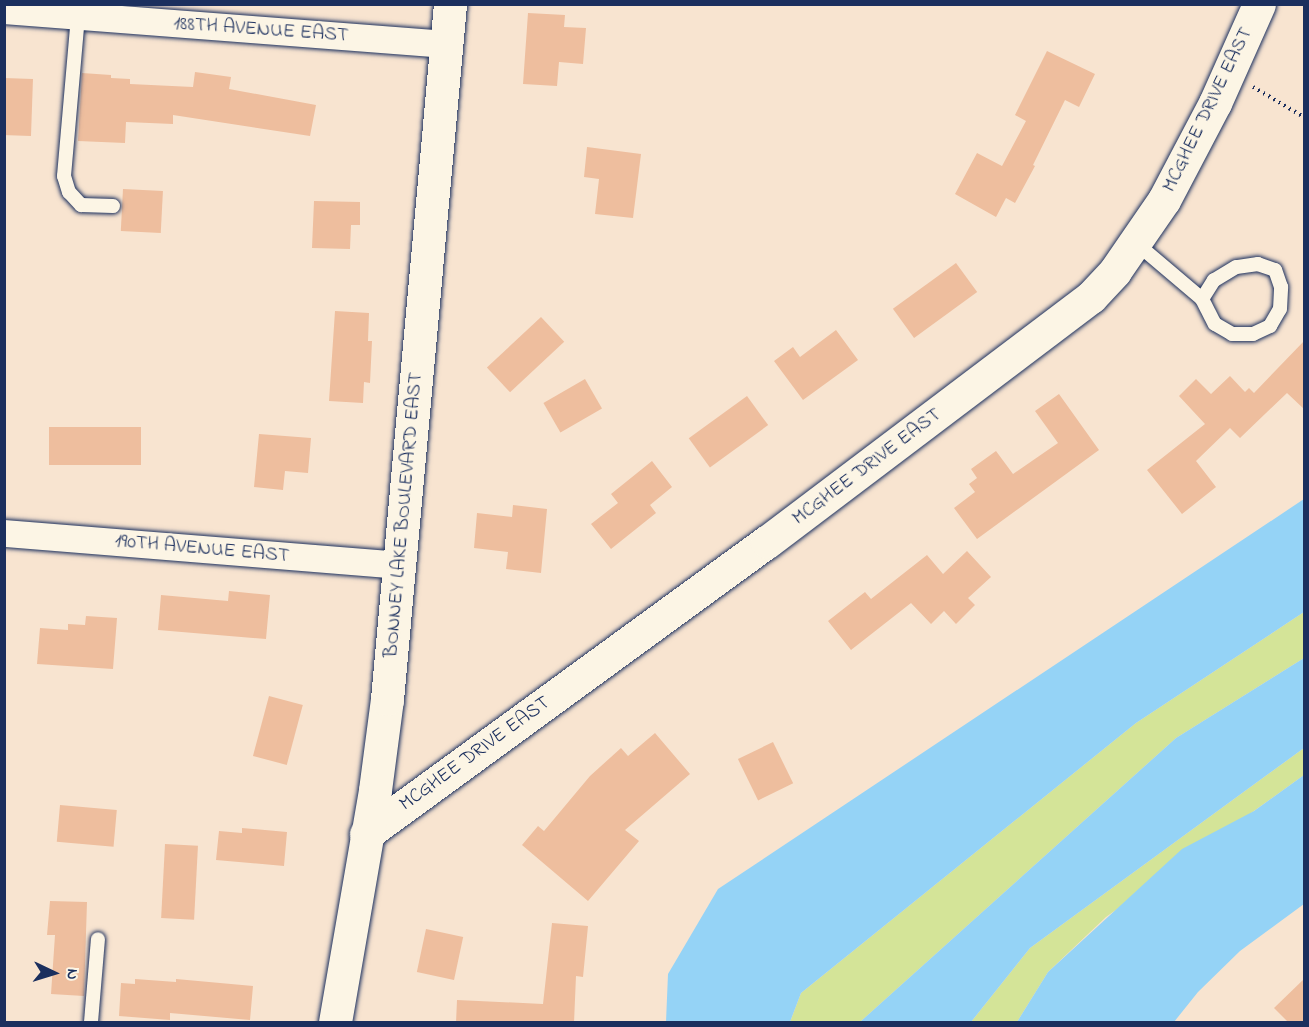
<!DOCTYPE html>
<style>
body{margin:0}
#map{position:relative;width:1309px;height:1027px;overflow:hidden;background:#f8e4d0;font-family:"Indie Flower",sans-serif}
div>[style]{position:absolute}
.green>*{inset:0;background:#d4e498}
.water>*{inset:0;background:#95d3f6}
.building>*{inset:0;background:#eebe9e;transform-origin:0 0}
.path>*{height:4px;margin-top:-2px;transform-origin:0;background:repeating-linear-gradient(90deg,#1b2f5e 0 1.5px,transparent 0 6px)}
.roads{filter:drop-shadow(0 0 2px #1b2f5e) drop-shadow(0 0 2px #1b2f5e)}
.lane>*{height:14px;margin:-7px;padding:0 7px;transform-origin:7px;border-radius:7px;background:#fcf5e5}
.street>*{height:27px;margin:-13.5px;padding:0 13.5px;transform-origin:13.5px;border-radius:13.5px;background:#fcf5e5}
.secondary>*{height:33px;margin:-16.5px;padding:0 16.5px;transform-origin:16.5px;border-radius:16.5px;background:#fcf5e5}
span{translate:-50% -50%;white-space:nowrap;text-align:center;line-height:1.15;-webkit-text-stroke:4.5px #fcf5e5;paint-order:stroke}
.street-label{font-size:20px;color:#1b2f5e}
.frame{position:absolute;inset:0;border:6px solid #1b2f5e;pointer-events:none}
.north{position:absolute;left:24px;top:943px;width:60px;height:60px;-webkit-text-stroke:4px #fcf5e5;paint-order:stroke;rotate:94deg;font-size:16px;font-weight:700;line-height:24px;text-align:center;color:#1b2f5e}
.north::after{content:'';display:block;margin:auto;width:21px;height:27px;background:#1b2f5e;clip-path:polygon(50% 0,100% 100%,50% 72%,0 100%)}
</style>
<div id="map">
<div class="green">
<div style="clip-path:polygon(1304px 612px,1304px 658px,1176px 738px,860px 1022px,790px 1022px,801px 993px,1136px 723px)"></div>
<div style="clip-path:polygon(1304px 748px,1304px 775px,1106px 917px,1048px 972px,1017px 1022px,971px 1022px,1030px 948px)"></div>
</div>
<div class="water">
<div style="clip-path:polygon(1304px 499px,1304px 612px,1136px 723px,801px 993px,790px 1022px,666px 1022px,668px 974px,718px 889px)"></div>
<div style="clip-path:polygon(1304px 658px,1304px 748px,1030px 948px,971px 1022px,860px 1022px,1176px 738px)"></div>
<div style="clip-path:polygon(1304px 775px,1304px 904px,1240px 951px,1198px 992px,1174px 1022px,1017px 1022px,1048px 972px,1182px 849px,1254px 811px)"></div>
</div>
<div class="building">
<div style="clip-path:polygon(528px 13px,565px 15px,564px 27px,586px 28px,583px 64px,559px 62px,557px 86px,523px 84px)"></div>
<div style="clip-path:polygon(1047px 51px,1095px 74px,1079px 107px,1065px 100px,1033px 165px,1035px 166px,1015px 203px,1006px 198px,996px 217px,955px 194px,977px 153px,1002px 166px,1026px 121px,1015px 115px)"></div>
<div style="clip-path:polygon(195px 72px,231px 77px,229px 89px,316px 105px,310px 136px,173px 115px,173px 124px,126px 122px,125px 143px,78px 141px,82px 73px,111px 75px,111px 78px,130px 79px,130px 84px,193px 87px)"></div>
<div style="left:4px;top:78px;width:29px;height:57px;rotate:2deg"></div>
<div style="clip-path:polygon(587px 147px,641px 154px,633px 218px,595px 214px,599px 179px,584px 177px)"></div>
<div style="left:123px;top:189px;width:40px;height:42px;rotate:3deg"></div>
<div style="clip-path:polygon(314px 201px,360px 202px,360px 225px,351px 225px,350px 249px,312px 248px)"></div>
<div style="left:956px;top:263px;width:36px;height:78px;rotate:54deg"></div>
<div style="clip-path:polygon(335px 311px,369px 313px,368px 341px,372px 341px,370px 383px,364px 382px,363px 403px,329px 401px)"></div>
<div style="left:541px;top:317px;width:34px;height:74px;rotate:47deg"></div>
<div style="clip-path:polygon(836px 330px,858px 360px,803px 400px,774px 361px,793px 347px,800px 357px)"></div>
<div style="clip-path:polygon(1305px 340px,1305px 410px,1287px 393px,1240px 438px,1230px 428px,1196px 461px,1216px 487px,1182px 514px,1147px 470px,1205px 424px,1179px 396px,1196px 379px,1211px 394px,1230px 376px,1245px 392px,1249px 388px,1254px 393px)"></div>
<div style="left:585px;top:379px;width:34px;height:48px;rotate:60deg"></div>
<div style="clip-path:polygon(1059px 394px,1099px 450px,977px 539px,954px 508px,975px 492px,969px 484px,977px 478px,971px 469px,996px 451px,1013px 474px,1058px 443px,1035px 411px)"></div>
<div style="left:747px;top:396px;width:36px;height:72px;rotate:54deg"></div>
<div style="left:49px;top:427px;width:92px;height:38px"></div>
<div style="clip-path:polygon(259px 434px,311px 438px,308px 473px,285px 471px,283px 490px,254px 487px)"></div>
<div style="clip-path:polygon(652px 461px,672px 487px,650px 505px,656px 513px,611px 549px,591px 524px,618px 503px,611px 494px)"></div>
<div style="clip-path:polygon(513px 505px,547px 509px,541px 573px,506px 569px,508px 552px,474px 548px,477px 513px,512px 517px)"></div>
<div style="clip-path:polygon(967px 551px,991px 577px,968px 598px,975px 605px,956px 624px,944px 611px,931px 624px,911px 603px,851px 650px,828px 621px,865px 592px,871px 599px,927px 555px,943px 574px)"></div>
<div style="clip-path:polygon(229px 591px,270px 595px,266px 639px,158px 630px,161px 595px,228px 601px)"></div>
<div style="clip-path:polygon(86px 616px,117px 618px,113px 669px,37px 664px,40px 628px,68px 630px,68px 624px,85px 625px)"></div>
<div style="left:269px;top:696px;width:35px;height:62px;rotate:15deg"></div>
<div style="clip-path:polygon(655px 733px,690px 774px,625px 830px,639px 841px,588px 901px,522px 845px,538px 826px,544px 831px,590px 776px,621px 748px,628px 756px)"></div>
<div style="left:773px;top:742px;width:46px;height:39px;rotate:64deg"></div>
<div style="left:60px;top:805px;width:57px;height:37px;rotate:5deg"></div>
<div style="clip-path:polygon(242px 828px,287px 832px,284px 866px,216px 860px,219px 831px,242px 833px)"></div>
<div style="left:165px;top:844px;width:33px;height:74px;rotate:3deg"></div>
<div style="clip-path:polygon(50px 901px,87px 902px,84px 996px,51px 994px,55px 935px,47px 935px)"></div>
<div style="clip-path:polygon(552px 923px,588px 926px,583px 977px,576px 976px,574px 1023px,456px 1023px,457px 1000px,543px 1004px)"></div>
<div style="left:426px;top:929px;width:38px;height:44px;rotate:12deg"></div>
<div style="clip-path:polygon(1305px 978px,1305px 1023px,1289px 1023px,1274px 1008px)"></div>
<div style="clip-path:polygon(135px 979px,176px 982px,176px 979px,253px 986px,250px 1020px,170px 1013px,170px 1020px,119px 1016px,121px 983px,135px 984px)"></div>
</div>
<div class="path">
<div style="left:1253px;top:87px;width:59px;rotate:30.5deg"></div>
</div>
<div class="roads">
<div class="lane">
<div style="left:78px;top:16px;width:161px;rotate:95deg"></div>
<div style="left:64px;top:176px;width:17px;rotate:73deg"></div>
<div style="left:69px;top:192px;width:18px;rotate:47deg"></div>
<div style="left:81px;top:205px;width:32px;rotate:2deg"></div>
<div style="left:1136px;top:243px;width:87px;rotate:40.3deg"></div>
<div style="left:1202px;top:299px;width:28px;rotate:63deg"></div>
<div style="left:1215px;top:324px;width:20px;rotate:30deg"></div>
<div style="left:1232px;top:334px;width:21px"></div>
<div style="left:1253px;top:334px;width:19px;rotate:-25deg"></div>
<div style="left:1270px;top:326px;width:20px;rotate:-60deg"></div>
<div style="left:1280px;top:309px;width:22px;rotate:-87deg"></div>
<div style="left:1281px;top:287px;width:18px;rotate:-109deg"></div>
<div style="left:1275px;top:270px;width:18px;rotate:-161deg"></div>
<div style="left:1258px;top:264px;width:22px;rotate:172deg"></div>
<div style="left:1236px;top:267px;width:26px;rotate:149deg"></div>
<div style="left:1214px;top:280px;width:22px;rotate:122deg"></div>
<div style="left:91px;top:1022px;width:83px;rotate:-85.2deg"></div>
</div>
<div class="street">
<div style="left:4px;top:10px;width:443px;rotate:4.4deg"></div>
<div style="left:4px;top:533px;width:397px;rotate:4.6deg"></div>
</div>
<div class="secondary">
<div style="left:366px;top:834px;width:496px;rotate:-36.1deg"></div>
<div style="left:767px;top:542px;width:406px;rotate:-37.1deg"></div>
<div style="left:1091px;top:297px;width:35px;rotate:-47deg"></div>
<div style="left:1115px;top:271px;width:86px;rotate:-55.4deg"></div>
<div style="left:1164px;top:200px;width:110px;rotate:-62.3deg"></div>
<div style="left:1215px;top:103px;width:108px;rotate:-66deg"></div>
<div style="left:335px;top:1022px;width:235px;rotate:-80.2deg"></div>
<div style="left:375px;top:790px;width:92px;rotate:-82.5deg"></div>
<div style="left:387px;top:699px;width:698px;rotate:-84.82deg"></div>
</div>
</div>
<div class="street-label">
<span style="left:261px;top:30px;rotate:4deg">188TH AVENUE EAST</span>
<span style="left:1208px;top:110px;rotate:-64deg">MCGHEE DRIVE EAST</span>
<span style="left:867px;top:467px;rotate:-37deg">MCGHEE DRIVE EAST</span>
<span style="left:404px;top:515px;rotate:-85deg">BONNEY LAKE BOULEVARD EAST</span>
<span style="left:202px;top:549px;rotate:5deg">190TH AVENUE EAST</span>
<span style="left:475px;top:754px;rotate:-36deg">MCGHEE DRIVE EAST</span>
</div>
<div class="frame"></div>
<div class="north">N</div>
</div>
